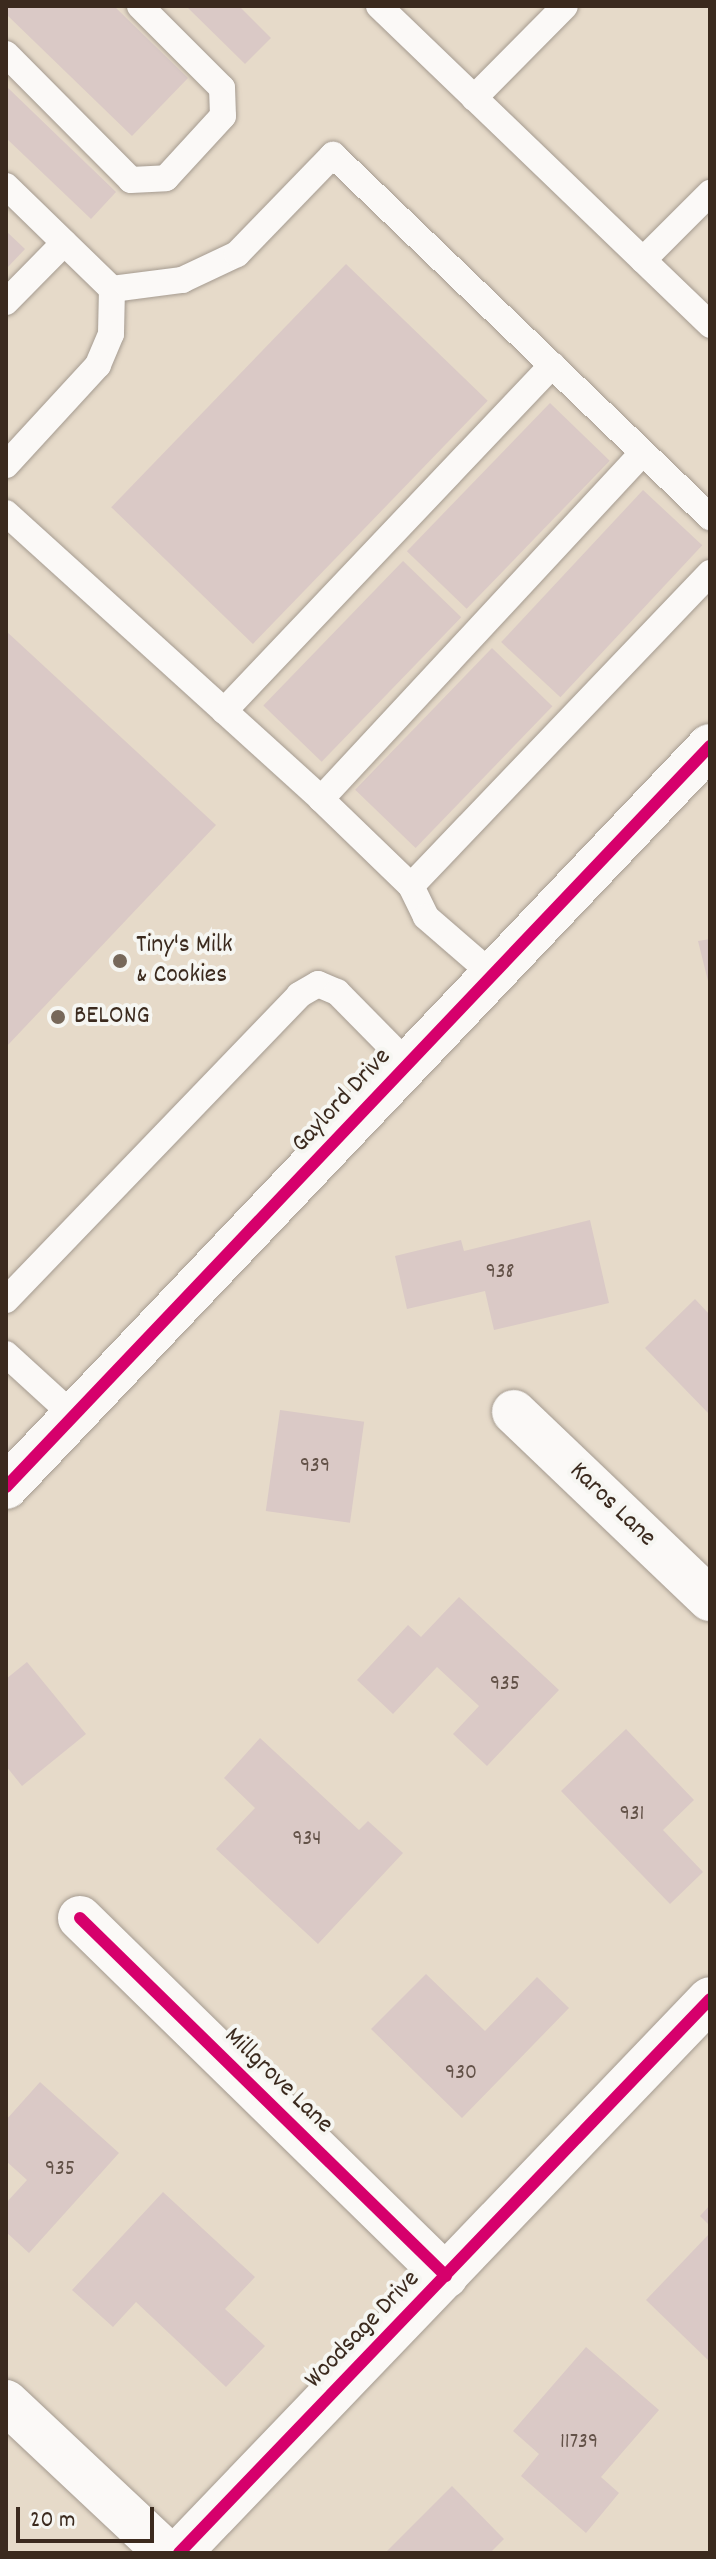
<!DOCTYPE html>
<style>
body{margin:0}
#map{position:relative;width:716px;height:2559px;overflow:hidden;background:#e6dac9;font-family:Dekko,sans-serif}
div>[style]{position:absolute}
.building>*{inset:0;background:#dac9c6;transform-origin:0 0}
.roads{filter:drop-shadow(0 0 2px #a59b90) drop-shadow(0 0 2px #a59b90)}
.lane>*{height:26px;margin:-13px;padding:0 13px;transform-origin:13px;border-radius:13px;background:#fbf9f7}
.street>*{height:44px;margin:-22px;padding:0 22px;transform-origin:22px;border-radius:22px;background:#fbf9f7}
.secondary>*{height:44px;margin:-22px;padding:0 22px;transform-origin:22px;border-radius:22px;background:#fbf9f7}
.cycleway>*{height:12px;margin:-6px;padding:0 6px;transform-origin:6px;border-radius:6px;background:#d6006c}
.dots>*{width:22px;height:22px;translate:-50% -50%;box-sizing:border-box;border:4px solid #f6f6f2;border-radius:50%}
span{translate:-50% -50%;white-space:nowrap;text-align:center;line-height:1.15;-webkit-text-stroke:8px #f6f6f2;paint-order:stroke}
.number-label{font-size:22px;color:#635248}
.number-label span{-webkit-text-stroke-width:0}
.poi-label{font-size:26px;color:#3b2a1e}
.left{translate:0 -50%;text-align:left}
.street-label{font-size:26px;color:#3b2a1e}
.frame{position:absolute;inset:0;border:8px solid #3b2a1e;pointer-events:none}
.scale{position:absolute;left:16px;top:2507px;width:138px;height:36px;box-sizing:border-box;border:4px solid #3b2a1e;border-top:0;padding-left:10px;font-size:24px;line-height:28px;white-space:nowrap;color:#3b2a1e;-webkit-text-stroke:6px #f6f6f2;paint-order:stroke}
</style>
<div id="map">
<div class="building">
<div style="clip-path:polygon(6px 6px,114px 6px,188px 78px,132px 136px,6px 14px)"></div>
<div style="clip-path:polygon(186px 6px,239px 6px,271px 38px,245px 64px)"></div>
<div style="clip-path:polygon(6px 86px,116px 192px,91px 219px,6px 138px)"></div>
<div style="clip-path:polygon(6px 231px,25px 249px,6px 269px)"></div>
<div style="left:346px;top:264px;width:197px;height:338px;rotate:44deg"></div>
<div style="left:550px;top:403px;width:83px;height:206px;rotate:44deg"></div>
<div style="left:643px;top:490px;width:81px;height:208px;rotate:43deg"></div>
<div style="left:403px;top:561px;width:81px;height:201px;rotate:44deg"></div>
<div style="clip-path:polygon(6px 631px,216px 825px,6px 1047px)"></div>
<div style="left:492px;top:648px;width:84px;height:197px;rotate:44deg"></div>
<div style="clip-path:polygon(710px 939px,710px 985px,709px 985px,698px 941px)"></div>
<div style="clip-path:polygon(590px 1220px,609px 1303px,494px 1330px,485px 1291px,407px 1309px,395px 1256px,461px 1240px,464px 1251px)"></div>
<div style="clip-path:polygon(695px 1299px,710px 1315px,710px 1415px,645px 1348px)"></div>
<div style="left:280px;top:1410px;width:85px;height:102px;rotate:8deg"></div>
<div style="clip-path:polygon(459px 1597px,559px 1690px,487px 1766px,453px 1734px,479px 1706px,437px 1667px,393px 1714px,357px 1680px,408px 1625px,421px 1637px)"></div>
<div style="clip-path:polygon(27px 1662px,86px 1734px,22px 1786px,6px 1766px,6px 1679px)"></div>
<div style="clip-path:polygon(626px 1729px,694px 1800px,663px 1830px,703px 1872px,670px 1904px,561px 1791px)"></div>
<div style="clip-path:polygon(260px 1738px,359px 1830px,368px 1821px,403px 1853px,318px 1944px,216px 1849px,255px 1808px,224px 1778px)"></div>
<div style="clip-path:polygon(426px 1974px,485px 2031px,537px 1977px,569px 2008px,462px 2118px,371px 2029px)"></div>
<div style="clip-path:polygon(40px 2082px,119px 2153px,29px 2253px,6px 2232px,6px 2203px,27px 2180px,6px 2161px,6px 2120px)"></div>
<div style="clip-path:polygon(163px 2192px,255px 2277px,225px 2309px,265px 2346px,226px 2387px,136px 2302px,113px 2327px,72px 2290px)"></div>
<div style="clip-path:polygon(710px 2205px,710px 2226px,700px 2216px)"></div>
<div style="clip-path:polygon(710px 2233px,710px 2362px,646px 2300px)"></div>
<div style="clip-path:polygon(586px 2347px,659px 2410px,601px 2477px,619px 2493px,586px 2533px,521px 2476px,539px 2454px,513px 2431px)"></div>
<div style="clip-path:polygon(452px 2486px,504px 2539px,490px 2553px,385px 2553px)"></div>
</div>
<div class="roads">
<div class="lane">
<div style="left:379px;top:6px;width:460px;rotate:43.9deg"></div>
<div style="left:6px;top:54px;width:177px;rotate:45.2deg"></div>
<div style="left:131px;top:180px;width:35px;rotate:-3deg"></div>
<div style="left:166px;top:178px;width:84px;rotate:-47.4deg"></div>
<div style="left:223px;top:116px;width:28px;rotate:-92deg"></div>
<div style="left:222px;top:88px;width:116px;rotate:-135deg"></div>
<div style="left:474px;top:98px;width:129px;rotate:-45.3deg"></div>
<div style="left:6px;top:186px;width:148px;rotate:44.2deg"></div>
<div style="left:112px;top:289px;width:45px;rotate:91.3deg"></div>
<div style="left:111px;top:334px;width:34px;rotate:113deg"></div>
<div style="left:98px;top:365px;width:136px;rotate:132.6deg"></div>
<div style="left:643px;top:260px;width:95px;rotate:-45deg"></div>
<div style="left:112px;top:289px;width:71px;rotate:-7.3deg"></div>
<div style="left:182px;top:280px;width:61px;rotate:-25.3deg"></div>
<div style="left:237px;top:254px;width:138px;rotate:-45.9deg"></div>
<div style="left:333px;top:155px;width:523px;rotate:43.84deg"></div>
<div style="left:6px;top:302px;width:83px;rotate:-45.5deg"></div>
<div style="left:6px;top:513px;width:425px;rotate:42.2deg"></div>
<div style="left:321px;top:799px;width:125px;rotate:44deg"></div>
<div style="left:411px;top:886px;width:34px;rotate:64deg"></div>
<div style="left:426px;top:917px;width:89px;rotate:40.9deg"></div>
<div style="left:224px;top:711px;width:477px;rotate:-46.5deg"></div>
<div style="left:321px;top:799px;width:471px;rotate:-47.1deg"></div>
<div style="left:411px;top:886px;width:433px;rotate:-46.3deg"></div>
<div style="left:6px;top:1300px;width:423px;rotate:-46.1deg"></div>
<div style="left:299px;top:995px;width:22px;rotate:-30deg"></div>
<div style="left:318px;top:984px;width:21px;rotate:23deg"></div>
<div style="left:337px;top:992px;width:101px;rotate:45.4deg"></div>
<div style="left:6px;top:1354px;width:92px;rotate:42.4deg"></div>
</div>
<div class="street">
<div style="left:514px;top:1412px;width:271px;rotate:43.7deg"></div>
<div style="left:80px;top:1918px;width:512px;rotate:44.37deg"></div>
<div style="left:179px;top:2553px;width:767px;rotate:-46.21deg"></div>
</div>
<div class="secondary">
<div style="left:6px;top:1487px;width:1022px;rotate:-46.47deg"></div>
<div style="left:6px;top:2402px;width:221px;rotate:43.2deg"></div>
</div>
</div>
<div class="cycleway">
<div style="left:6px;top:1487px;width:1022px;rotate:-46.47deg"></div>
<div style="left:80px;top:1918px;width:512px;rotate:44.37deg"></div>
<div style="left:179px;top:2553px;width:767px;rotate:-46.21deg"></div>
</div>
<div class="dots">
<div style="left:120px;top:961px;background:#77685a"></div>
<div style="left:58px;top:1017px;background:#77685a"></div>
</div>
<div class="number-label">
<span style="left:500px;top:1273px">938</span>
<span style="left:315px;top:1467px">939</span>
<span style="left:505px;top:1685px">935</span>
<span style="left:632px;top:1815px">931</span>
<span style="left:307px;top:1840px">934</span>
<span style="left:461px;top:2074px">930</span>
<span style="left:60px;top:2170px">935</span>
<span style="left:579px;top:2443px">11739</span>
</div>
<div class="poi-label">
<span class="left" style="left:136px;top:961px">Tiny's Milk<br>&amp; Cookies</span>
<span class="left" style="left:74px;top:1017px">BELONG</span>
</div>
<div class="street-label">
<span style="left:342px;top:1101px;rotate:-47deg">Gaylord Drive</span>
<span style="left:612px;top:1505px;rotate:44deg">Karos Lane</span>
<span style="left:278px;top:2081px;rotate:44deg">Millgrove Lane</span>
<span style="left:363px;top:2330px;rotate:-46deg">Woodsage Drive</span>
</div>
<div class="frame"></div>
<div class="scale">20 m</div>
</div>
